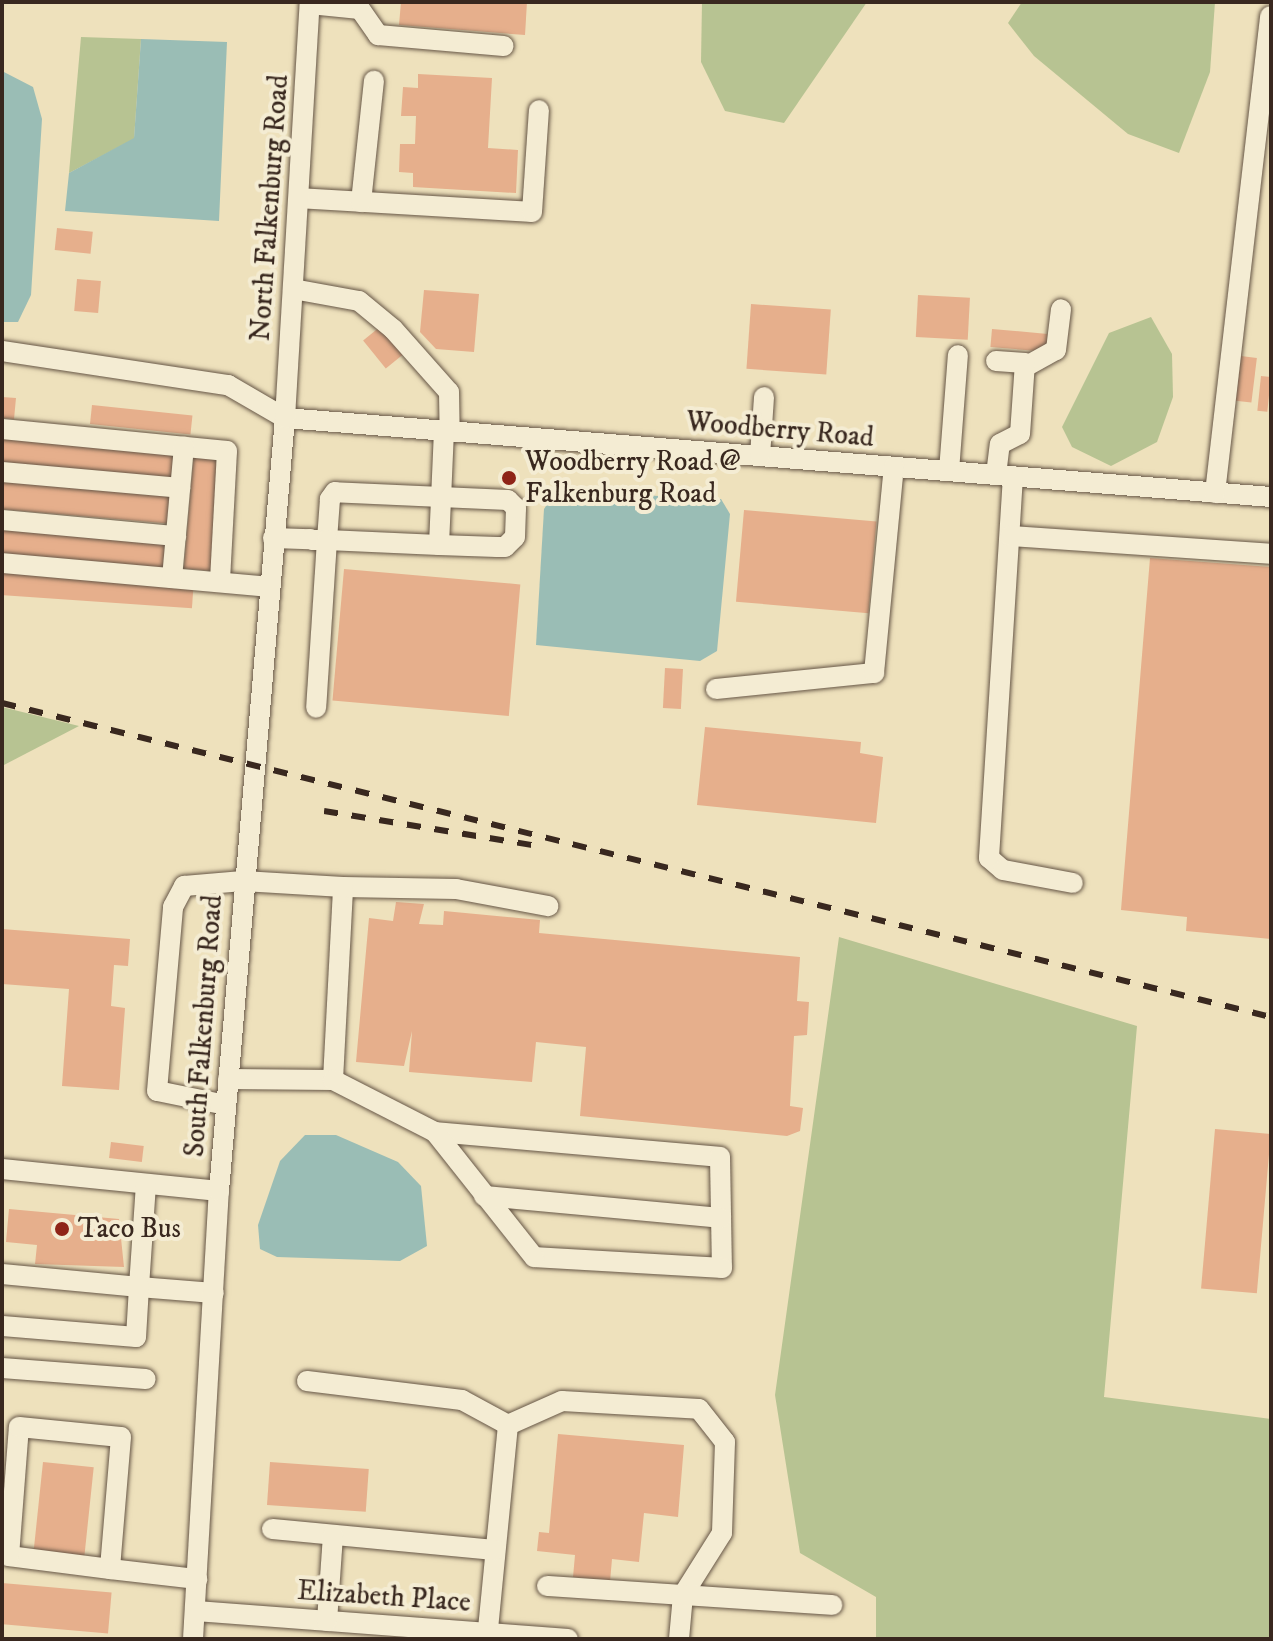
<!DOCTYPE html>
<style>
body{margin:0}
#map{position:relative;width:1273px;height:1641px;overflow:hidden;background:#eee1bc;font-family:"IM FELL DW Pica",serif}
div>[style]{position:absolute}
.green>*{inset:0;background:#b7c392}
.water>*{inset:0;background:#9abdb5}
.building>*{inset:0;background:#e6af8c;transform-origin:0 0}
.roads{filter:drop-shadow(0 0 2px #665646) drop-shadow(0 0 2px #665646)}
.minor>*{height:20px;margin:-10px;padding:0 10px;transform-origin:10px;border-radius:10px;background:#f4ecd3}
.rail>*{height:6px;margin-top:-3px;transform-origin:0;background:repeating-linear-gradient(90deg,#39281f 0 14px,transparent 0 28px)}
.dots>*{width:22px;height:22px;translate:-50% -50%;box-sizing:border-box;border:4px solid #f4ecd3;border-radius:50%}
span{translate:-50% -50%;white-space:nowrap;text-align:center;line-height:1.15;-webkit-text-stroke:8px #f4ecd3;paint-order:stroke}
.street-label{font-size:28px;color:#39281f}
.poi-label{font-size:28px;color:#39281f}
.left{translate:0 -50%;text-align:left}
.frame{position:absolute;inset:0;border:4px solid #39281f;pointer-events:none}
</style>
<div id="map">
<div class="green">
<div style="clip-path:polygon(702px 2px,867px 2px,784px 123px,725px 111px,701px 62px)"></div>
<div style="clip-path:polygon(1022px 2px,1215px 2px,1210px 72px,1179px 153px,1128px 134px,1034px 56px,1008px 23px)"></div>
<div style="clip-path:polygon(81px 37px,141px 39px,134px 139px,69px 173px)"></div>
<div style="clip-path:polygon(1151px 317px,1172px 354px,1173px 397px,1157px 442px,1111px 466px,1072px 447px,1062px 427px,1109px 333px)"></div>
<div style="clip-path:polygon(2px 707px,79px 726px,2px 766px)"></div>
<div style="clip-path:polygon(839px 937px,1137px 1026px,1104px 1397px,1271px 1419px,1271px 1639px,876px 1639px,876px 1597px,800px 1553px,775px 1395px)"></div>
</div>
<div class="water">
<div style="clip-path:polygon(141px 39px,227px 42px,219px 221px,65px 211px,69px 173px,134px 138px)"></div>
<div style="clip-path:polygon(2px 71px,33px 87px,42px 119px,31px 295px,18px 322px,2px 322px)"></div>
<div style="clip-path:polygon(556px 491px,721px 499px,730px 514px,717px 651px,700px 661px,536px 645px,544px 509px)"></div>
<div style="clip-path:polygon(305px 1135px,336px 1135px,398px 1162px,421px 1186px,427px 1246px,400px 1261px,277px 1257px,260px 1249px,258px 1225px,280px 1161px)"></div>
</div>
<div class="building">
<div style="clip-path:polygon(401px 2px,527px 2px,525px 35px,399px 25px)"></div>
<div style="clip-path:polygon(418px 74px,492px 78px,488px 148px,518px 150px,516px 193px,413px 187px,413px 173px,399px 172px,400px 144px,415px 144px,416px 116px,401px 116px,403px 87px,418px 88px)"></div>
<div style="left:57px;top:228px;width:36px;height:22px;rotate:6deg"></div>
<div style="left:77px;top:279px;width:24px;height:32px;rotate:5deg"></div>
<div style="clip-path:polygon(424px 290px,479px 294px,474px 352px,436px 349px,420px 332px)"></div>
<div style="left:918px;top:295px;width:52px;height:42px;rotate:3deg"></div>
<div style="left:751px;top:304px;width:80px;height:65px;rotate:4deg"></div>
<div style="left:381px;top:326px;width:36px;height:23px;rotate:51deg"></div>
<div style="left:992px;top:329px;width:56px;height:18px;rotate:5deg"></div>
<div style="left:1241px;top:356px;width:16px;height:45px;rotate:7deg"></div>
<div style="left:1261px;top:376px;width:10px;height:35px;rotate:6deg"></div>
<div style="clip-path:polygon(2px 397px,16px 398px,14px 419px,2px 418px)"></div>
<div style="left:92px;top:405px;width:101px;height:19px;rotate:6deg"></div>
<div style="left:2px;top:434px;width:173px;height:29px;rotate:5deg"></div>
<div style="left:194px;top:452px;width:34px;height:117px;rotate:5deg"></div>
<div style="left:2px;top:480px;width:169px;height:29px;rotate:5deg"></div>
<div style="left:744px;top:510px;width:133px;height:92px;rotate:5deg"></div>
<div style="left:2px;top:526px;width:164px;height:29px;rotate:5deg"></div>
<div style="clip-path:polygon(1150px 558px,1271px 567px,1271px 939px,1186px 931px,1187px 917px,1121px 910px)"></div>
<div style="left:344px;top:569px;width:177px;height:132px;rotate:5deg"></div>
<div style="left:2px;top:572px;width:192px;height:23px;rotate:4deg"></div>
<div style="left:665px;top:668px;width:18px;height:40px;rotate:3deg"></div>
<div style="clip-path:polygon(705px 727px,861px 742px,860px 753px,883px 757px,876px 823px,697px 805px)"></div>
<div style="clip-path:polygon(396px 902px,424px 904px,419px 924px,443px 925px,444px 911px,540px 920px,539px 933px,800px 957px,797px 1001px,809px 1002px,807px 1035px,794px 1036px,790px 1106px,803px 1108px,800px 1131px,787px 1136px,580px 1116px,586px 1047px,536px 1042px,532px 1082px,409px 1072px,412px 1031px,404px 1066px,356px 1062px,369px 918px,393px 921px)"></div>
<div style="clip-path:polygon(2px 929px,130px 939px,128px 966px,114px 965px,111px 1006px,125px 1008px,119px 1090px,62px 1086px,69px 989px,2px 984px)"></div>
<div style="left:1215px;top:1129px;width:56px;height:160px;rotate:5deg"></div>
<div style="left:111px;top:1142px;width:33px;height:16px;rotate:7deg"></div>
<div style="clip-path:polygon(9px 1209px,119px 1219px,124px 1267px,35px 1264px,37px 1245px,6px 1242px)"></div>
<div style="clip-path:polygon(558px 1434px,684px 1445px,678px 1517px,644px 1513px,639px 1562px,612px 1559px,610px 1582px,573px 1577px,575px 1555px,537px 1551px,539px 1532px,549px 1533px)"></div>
<div style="left:43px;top:1462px;width:51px;height:90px;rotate:6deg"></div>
<div style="left:270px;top:1462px;width:99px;height:43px;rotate:4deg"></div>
<div style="left:2px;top:1583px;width:110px;height:41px;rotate:5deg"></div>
</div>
<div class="roads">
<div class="minor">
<div style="left:310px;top:4px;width:50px;rotate:5.7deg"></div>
<div style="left:360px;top:9px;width:32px;rotate:55deg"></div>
<div style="left:378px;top:35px;width:126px;rotate:5deg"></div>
<div style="left:299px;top:198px;width:233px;rotate:3.4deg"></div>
<div style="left:532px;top:212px;width:102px;rotate:-86.1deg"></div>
<div style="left:361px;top:202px;width:122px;rotate:-83.9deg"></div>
<div style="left:293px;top:289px;width:67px;rotate:10.3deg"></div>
<div style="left:359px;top:301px;width:44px;rotate:39.5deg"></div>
<div style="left:393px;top:329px;width:84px;rotate:48.4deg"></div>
<div style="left:449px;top:392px;width:39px;rotate:89deg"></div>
<div style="left:2px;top:351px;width:229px;rotate:8.6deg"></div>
<div style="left:228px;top:385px;width:66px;rotate:30.1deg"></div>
<div style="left:285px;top:418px;width:989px;rotate:4.58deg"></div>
<div style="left:1025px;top:367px;width:35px;rotate:-29deg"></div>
<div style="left:1056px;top:350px;width:41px;rotate:-83deg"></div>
<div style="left:2px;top:429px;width:226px;rotate:5.6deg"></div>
<div style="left:227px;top:451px;width:131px;rotate:93.1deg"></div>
<div style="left:760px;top:456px;width:59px;rotate:-86.1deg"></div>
<div style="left:949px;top:471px;width:116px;rotate:-85.6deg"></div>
<div style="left:2px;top:472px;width:179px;rotate:5.1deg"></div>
<div style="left:996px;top:475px;width:31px;rotate:-83deg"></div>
<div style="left:1000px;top:444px;width:22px;rotate:-27deg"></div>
<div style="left:1020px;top:434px;width:71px;rotate:-86deg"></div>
<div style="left:1025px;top:363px;width:29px;rotate:-176deg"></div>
<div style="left:1013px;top:476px;width:383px;rotate:93.6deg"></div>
<div style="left:989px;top:858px;width:18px;rotate:41deg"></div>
<div style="left:1003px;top:870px;width:71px;rotate:10.5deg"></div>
<div style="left:1215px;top:493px;width:480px;rotate:-83.4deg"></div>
<div style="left:2px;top:520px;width:175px;rotate:5.3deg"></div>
<div style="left:1010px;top:536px;width:262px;rotate:3.9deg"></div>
<div style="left:273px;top:538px;width:37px;rotate:2deg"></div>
<div style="left:310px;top:539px;width:3px;rotate:18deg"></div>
<div style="left:313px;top:540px;width:14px"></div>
<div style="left:327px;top:540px;width:112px;rotate:2.6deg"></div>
<div style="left:439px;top:545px;width:58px;rotate:2deg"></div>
<div style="left:497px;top:547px;width:8px"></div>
<div style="left:505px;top:547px;width:14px;rotate:-45deg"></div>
<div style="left:515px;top:537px;width:29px;rotate:-88deg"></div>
<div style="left:516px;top:508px;width:11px;rotate:-135deg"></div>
<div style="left:508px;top:500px;width:173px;rotate:-177.4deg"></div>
<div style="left:335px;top:492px;width:9px;rotate:126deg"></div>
<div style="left:330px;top:499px;width:41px;rotate:94.2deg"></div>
<div style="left:327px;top:540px;width:168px;rotate:93.7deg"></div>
<div style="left:439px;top:545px;width:114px;rotate:-87.5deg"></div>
<div style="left:2px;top:563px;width:268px;rotate:5.1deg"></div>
<div style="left:172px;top:578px;width:132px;rotate:-84.8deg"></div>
<div style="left:716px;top:689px;width:159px;rotate:-5.8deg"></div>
<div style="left:874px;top:673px;width:207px;rotate:-84.5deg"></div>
<div style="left:228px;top:1079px;width:105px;rotate:0.5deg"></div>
<div style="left:333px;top:1080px;width:193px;rotate:-87deg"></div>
<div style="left:343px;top:887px;width:113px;rotate:1deg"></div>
<div style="left:456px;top:889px;width:94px;rotate:10.5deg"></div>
<div style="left:333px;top:1080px;width:114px;rotate:27deg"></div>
<div style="left:435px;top:1132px;width:286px;rotate:5deg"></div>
<div style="left:720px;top:1157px;width:111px;rotate:89deg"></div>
<div style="left:722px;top:1268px;width:188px;rotate:-176.7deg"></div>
<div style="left:534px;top:1257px;width:159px;rotate:-128.4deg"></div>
<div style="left:226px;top:1105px;width:70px;rotate:-168.5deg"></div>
<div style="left:157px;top:1091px;width:185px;rotate:-85deg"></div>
<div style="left:173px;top:907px;width:24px;rotate:-62deg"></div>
<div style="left:184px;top:886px;width:59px;rotate:-4.8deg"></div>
<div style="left:243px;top:881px;width:100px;rotate:3.4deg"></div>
<div style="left:2px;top:1169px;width:218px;rotate:5.8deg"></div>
<div style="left:146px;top:1184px;width:103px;rotate:93.9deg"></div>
<div style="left:139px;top:1287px;width:75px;rotate:4.6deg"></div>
<div style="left:484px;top:1196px;width:238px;rotate:5.3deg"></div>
<div style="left:2px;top:1274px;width:138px;rotate:5.4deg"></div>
<div style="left:139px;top:1287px;width:50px;rotate:93.4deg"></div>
<div style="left:136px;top:1337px;width:134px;rotate:-175.3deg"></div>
<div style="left:2px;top:1368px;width:144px;rotate:4.4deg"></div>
<div style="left:307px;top:1381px;width:156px;rotate:7deg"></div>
<div style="left:462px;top:1400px;width:52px;rotate:28.5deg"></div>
<div style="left:508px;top:1425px;width:215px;rotate:95.6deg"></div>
<div style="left:508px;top:1425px;width:59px;rotate:-24deg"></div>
<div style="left:562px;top:1401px;width:137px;rotate:3.3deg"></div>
<div style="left:699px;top:1409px;width:42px;rotate:51.8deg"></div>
<div style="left:725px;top:1442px;width:91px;rotate:91.9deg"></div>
<div style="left:722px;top:1533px;width:73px;rotate:122.2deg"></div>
<div style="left:683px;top:1595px;width:44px;rotate:95.2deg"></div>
<div style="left:272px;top:1529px;width:224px;rotate:5.4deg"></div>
<div style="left:110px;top:1569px;width:102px;rotate:-172.7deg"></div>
<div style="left:9px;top:1556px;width:129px;rotate:-85.6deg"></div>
<div style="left:19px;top:1427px;width:102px;rotate:5.6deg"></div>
<div style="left:121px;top:1437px;width:132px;rotate:94.8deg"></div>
<div style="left:110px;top:1569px;width:88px;rotate:6.6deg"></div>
<div style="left:547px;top:1586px;width:286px;rotate:3.8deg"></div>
<div style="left:196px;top:1611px;width:373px;rotate:4.3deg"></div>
<div style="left:327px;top:1621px;width:86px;rotate:-86deg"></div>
<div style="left:193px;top:1639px;width:449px;rotate:-86.7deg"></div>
<div style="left:219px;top:1191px;width:776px;rotate:-85.12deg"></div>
<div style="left:285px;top:418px;width:417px;rotate:-86.6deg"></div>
</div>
</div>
<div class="rail">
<div style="left:2px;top:703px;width:1307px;rotate:13.9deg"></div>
<div style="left:324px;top:811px;width:222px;rotate:9.3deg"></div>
</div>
<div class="dots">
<div style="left:509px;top:478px;background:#8f2418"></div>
<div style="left:62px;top:1229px;background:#8f2418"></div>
</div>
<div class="street-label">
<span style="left:270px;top:208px;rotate:-86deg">North Falkenburg Road</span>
<span style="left:780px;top:430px;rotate:5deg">Woodberry Road</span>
<span style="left:204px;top:1026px;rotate:-86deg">South Falkenburg Road</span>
<span style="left:384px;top:1597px;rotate:4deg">Elizabeth Place</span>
</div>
<div class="poi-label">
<span class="left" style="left:525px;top:478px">Woodberry Road @<br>Falkenburg Road</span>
<span class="left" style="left:78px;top:1229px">Taco Bus</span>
</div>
<div class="frame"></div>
</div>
